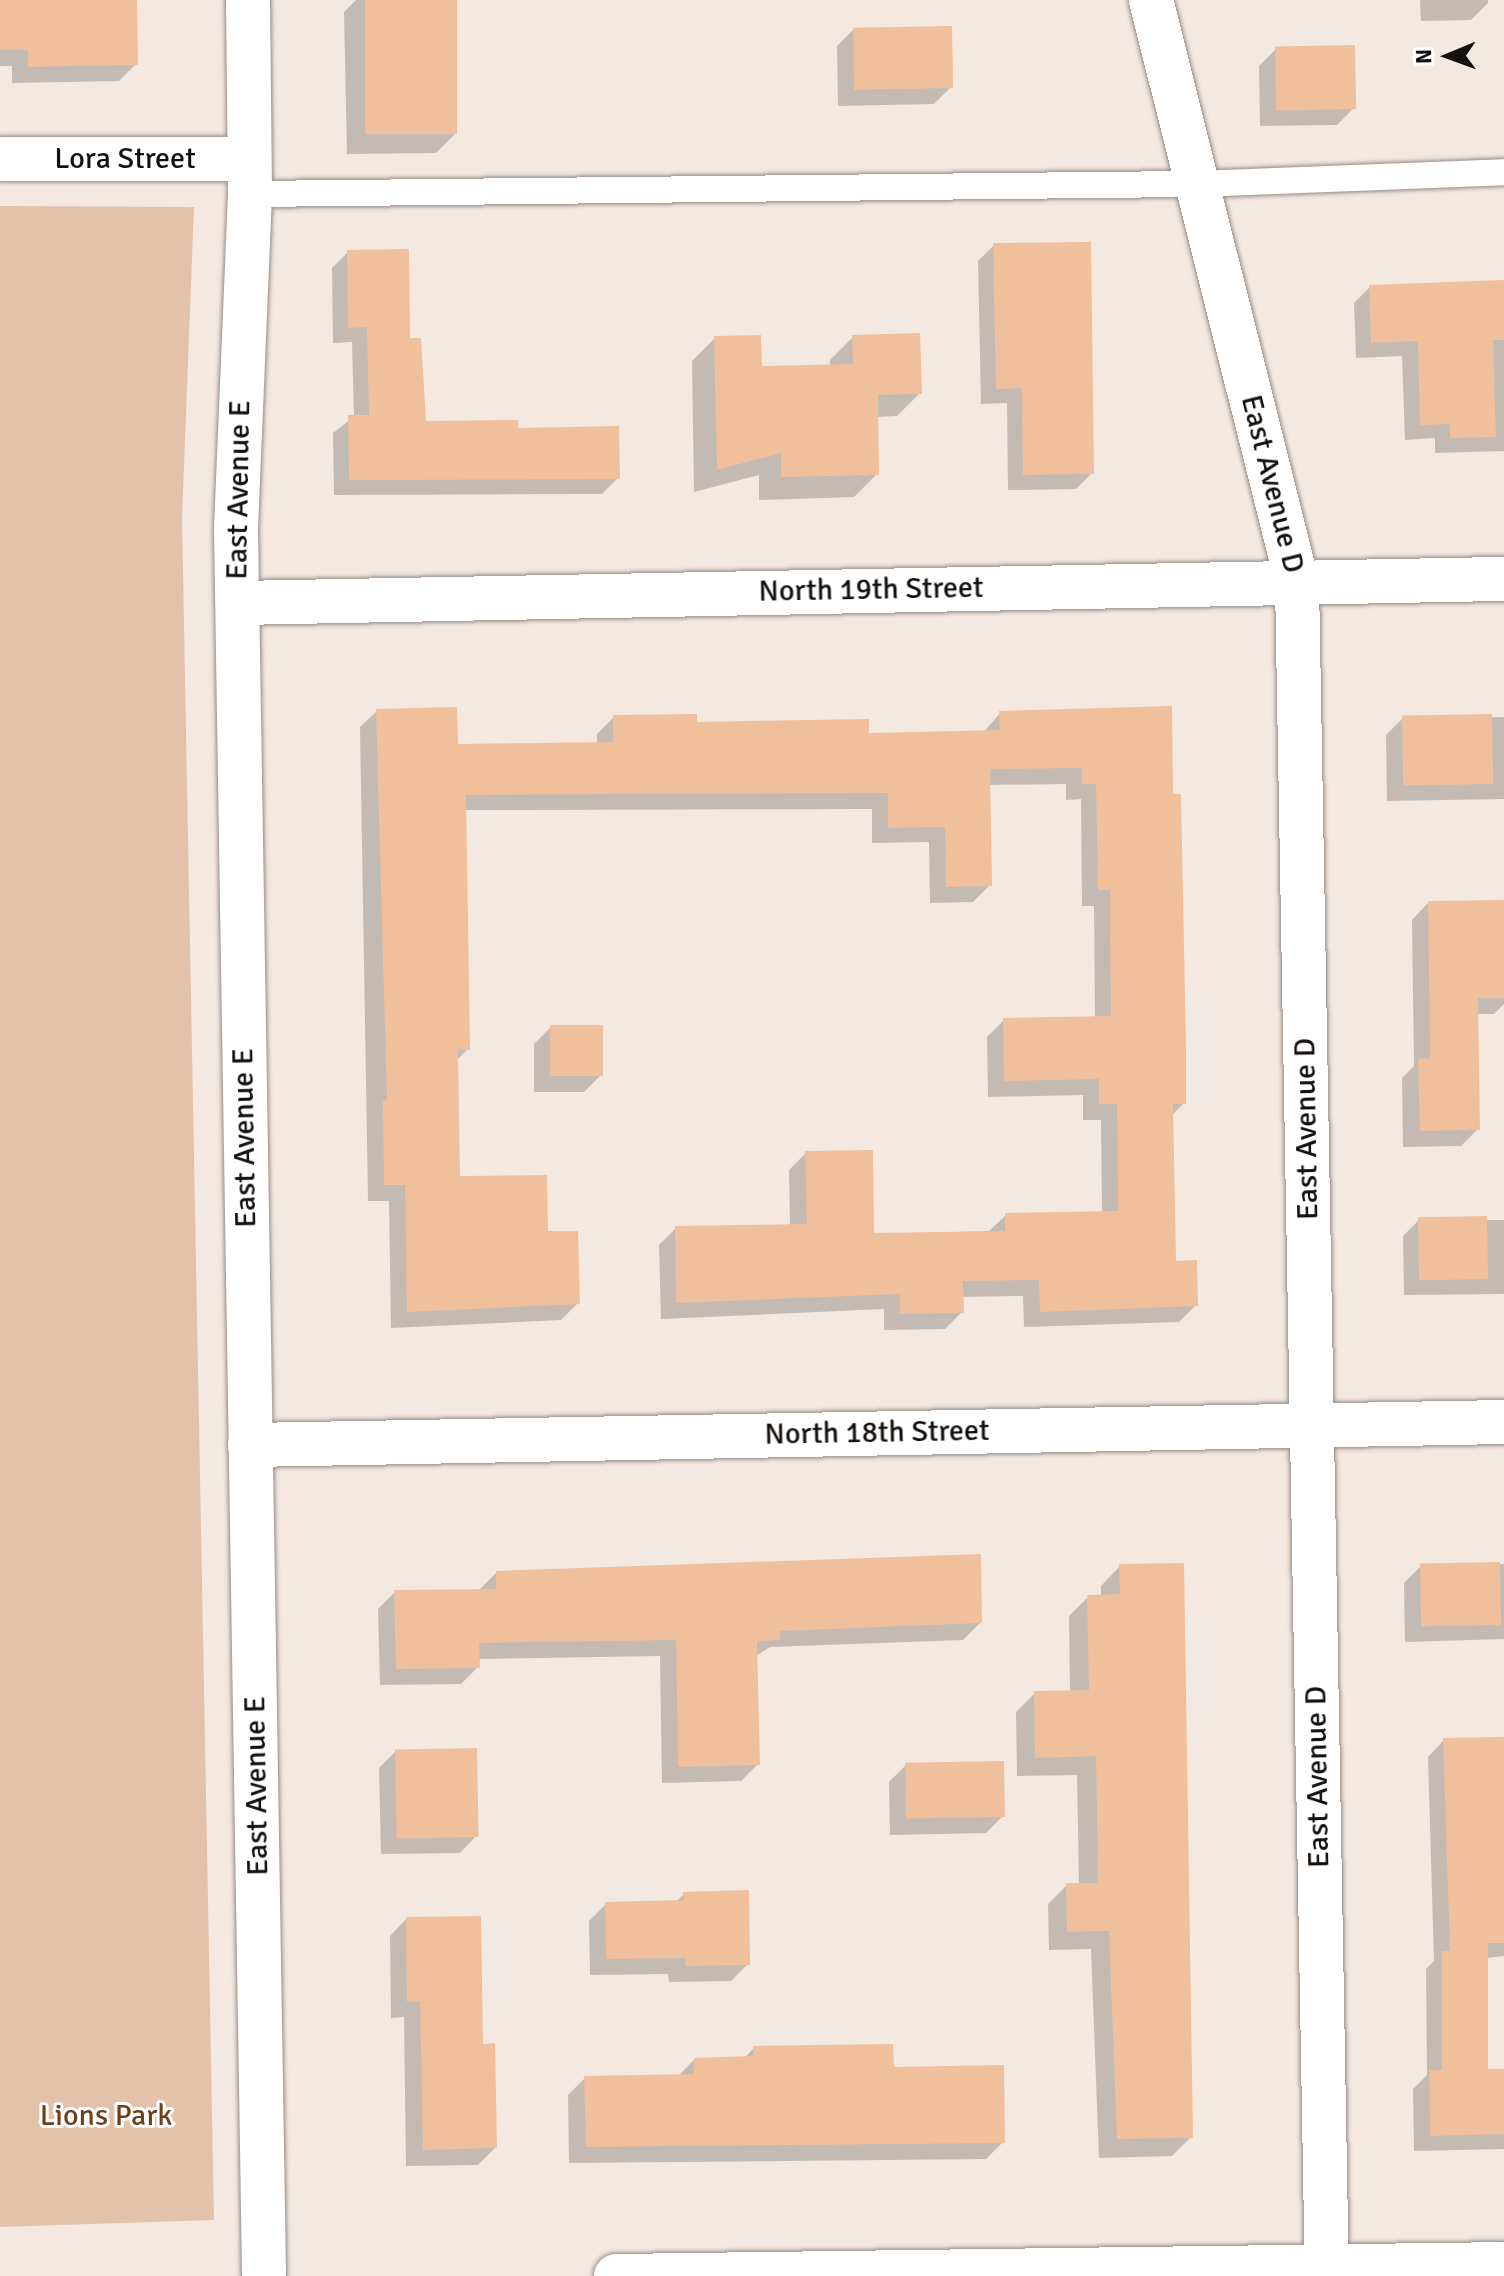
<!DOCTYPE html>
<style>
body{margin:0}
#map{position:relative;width:1504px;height:2276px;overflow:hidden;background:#f4e9e1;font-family:Signika,sans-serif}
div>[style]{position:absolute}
.green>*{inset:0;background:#e2c2ab}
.shadow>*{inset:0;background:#0003}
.building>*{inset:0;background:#f0bf9c;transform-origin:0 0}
.roads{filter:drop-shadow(0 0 2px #968c84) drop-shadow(0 0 2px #968c84)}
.lane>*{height:26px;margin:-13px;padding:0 13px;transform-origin:13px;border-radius:13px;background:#fff}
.street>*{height:44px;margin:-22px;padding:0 22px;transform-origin:22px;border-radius:22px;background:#fff}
span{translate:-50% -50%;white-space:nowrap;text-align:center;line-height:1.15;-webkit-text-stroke:6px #fff;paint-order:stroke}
.street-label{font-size:30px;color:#14100d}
.park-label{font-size:30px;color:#6e3f19}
.north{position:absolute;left:1408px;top:16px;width:80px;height:80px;-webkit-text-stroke:6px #fff;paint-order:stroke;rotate:269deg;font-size:22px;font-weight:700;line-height:32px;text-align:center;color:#14100d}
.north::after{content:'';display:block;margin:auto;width:28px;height:36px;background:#14100d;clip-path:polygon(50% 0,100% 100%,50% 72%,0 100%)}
</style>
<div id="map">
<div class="green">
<div style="clip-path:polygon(0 206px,194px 207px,182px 518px,214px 2220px,0 2227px)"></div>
</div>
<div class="shadow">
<div style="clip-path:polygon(0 0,135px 0,136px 64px,119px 81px,12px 83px,12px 66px,0 66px)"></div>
<div style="clip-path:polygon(356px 0,456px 0,457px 132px,436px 153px,347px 154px,344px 12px)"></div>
<div style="clip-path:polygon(1420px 0,1488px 0,1488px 3px,1471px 20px,1421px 21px)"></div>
<div style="clip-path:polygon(853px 30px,951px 87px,934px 104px,838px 106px,837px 46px)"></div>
<div style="clip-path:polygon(1276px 49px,1354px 108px,1337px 125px,1260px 126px,1259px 66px)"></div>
<div style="clip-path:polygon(994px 245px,1092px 473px,1076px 489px,1008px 490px,1007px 403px,981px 404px,978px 261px)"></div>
<div style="clip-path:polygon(348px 252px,408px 340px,424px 424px,516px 430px,618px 478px,602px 494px,334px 495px,333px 433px,354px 417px,352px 342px,333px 343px,332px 268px)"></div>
<div style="clip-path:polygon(1504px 282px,1504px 451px,1435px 453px,1435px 438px,1405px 440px,1402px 356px,1356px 358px,1354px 303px,1370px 287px)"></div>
<div style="clip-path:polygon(853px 337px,920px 393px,897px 416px,876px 417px,877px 474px,854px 497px,759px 500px,759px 475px,694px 492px,692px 361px,715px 338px,760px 368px,830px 367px,830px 360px)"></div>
<div style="clip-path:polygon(1170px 708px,1184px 1103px,1171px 1116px,1174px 1263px,1196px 1305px,1179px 1322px,1024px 1327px,1023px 1296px,961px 1297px,962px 1312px,945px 1329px,884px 1330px,884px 1309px,661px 1319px,659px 1245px,676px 1228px,790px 1226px,789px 1170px,806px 1153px,872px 1235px,989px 1231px,1006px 1215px,1102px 1213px,1101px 1120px,1083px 1120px,1083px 1095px,988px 1097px,987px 1037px,1004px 1020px,1095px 1019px,1094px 906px,1082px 906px,1081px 799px,1066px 800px,1066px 784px,988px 785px,990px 885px,973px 902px,930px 903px,929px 842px,872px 843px,872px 809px,464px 810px,468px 1049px,456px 1061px,459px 1178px,546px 1233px,578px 1303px,561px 1320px,391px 1328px,389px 1201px,368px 1201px,360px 727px,377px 711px,456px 746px,597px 744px,597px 734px,614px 717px,867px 735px,983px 733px,1000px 713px)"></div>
<div style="clip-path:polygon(1504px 717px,1504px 799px,1387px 801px,1386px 735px,1403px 718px)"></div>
<div style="clip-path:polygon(1504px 902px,1504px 1004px,1494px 1014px,1476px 1014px,1478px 1129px,1461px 1146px,1403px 1147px,1402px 1078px,1414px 1066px,1412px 920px,1428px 903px)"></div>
<div style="clip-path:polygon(551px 1027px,601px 1075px,584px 1092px,534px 1092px,534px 1044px)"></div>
<div style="clip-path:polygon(1419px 1220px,1504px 1220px,1504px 1294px,1404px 1295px,1403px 1236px)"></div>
<div style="clip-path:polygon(1504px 1564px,1504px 1639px,1405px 1642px,1404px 1583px,1421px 1566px)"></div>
<div style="clip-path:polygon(1120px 1566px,1191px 2137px,1172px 2156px,1099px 2158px,1091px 1949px,1049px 1950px,1048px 1904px,1067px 1885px,1079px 1885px,1077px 1775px,1017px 1776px,1016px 1712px,1035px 1693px,1070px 1692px,1069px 1616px,1088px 1597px,1101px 1597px,1101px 1586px)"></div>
<div style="clip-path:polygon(496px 1573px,980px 1623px,963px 1640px,770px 1647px,756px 1656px,758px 1764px,741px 1781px,662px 1783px,660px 1656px,477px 1659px,478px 1667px,461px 1684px,380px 1685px,378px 1609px,395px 1592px,478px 1591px)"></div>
<div style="clip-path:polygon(1504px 1739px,1504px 1956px,1486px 1958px,1486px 2071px,1504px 2071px,1504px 2149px,1414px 2151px,1413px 2089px,1427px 2075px,1426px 1969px,1434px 1961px,1428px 1757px,1444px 1740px)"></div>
<div style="clip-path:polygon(396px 1751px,476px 1836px,460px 1853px,381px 1854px,379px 1768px)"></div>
<div style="clip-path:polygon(906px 1765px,1003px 1816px,986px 1833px,890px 1835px,889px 1782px)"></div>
<div style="clip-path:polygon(684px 1894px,748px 1964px,731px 1981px,669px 1982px,668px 1974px,590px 1975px,589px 1921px,606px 1904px,675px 1903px)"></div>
<div style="clip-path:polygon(406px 1919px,481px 2046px,495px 2148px,478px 2165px,406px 2166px,404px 2017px,391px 2018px,390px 1936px)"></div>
<div style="clip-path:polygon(754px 2048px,892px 2069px,1003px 2142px,986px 2159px,569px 2163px,568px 2095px,585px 2078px,678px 2076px,694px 2060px,743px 2059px)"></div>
</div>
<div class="building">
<div style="clip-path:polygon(0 0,137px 0,138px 65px,28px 67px,28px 50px,0 50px)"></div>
<div style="left:365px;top:0;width:92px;height:134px"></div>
<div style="left:952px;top:26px;width:62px;height:99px;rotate:89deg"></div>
<div style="left:1355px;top:45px;width:64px;height:80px;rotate:89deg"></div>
<div style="clip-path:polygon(1091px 242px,1094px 474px,1023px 475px,1022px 388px,996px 389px,993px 243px)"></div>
<div style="clip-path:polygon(409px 249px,410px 338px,421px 338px,426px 421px,518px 420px,518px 428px,619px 426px,620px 479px,349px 480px,348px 415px,369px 415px,367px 327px,348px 328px,347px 250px)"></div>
<div style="clip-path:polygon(1504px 280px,1504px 340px,1493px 340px,1496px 437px,1450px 438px,1450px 424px,1420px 425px,1418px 341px,1371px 343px,1369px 285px)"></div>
<div style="clip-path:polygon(920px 333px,922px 394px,878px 395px,879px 475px,781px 477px,781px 453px,717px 470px,714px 336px,761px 335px,762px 366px,853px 364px,852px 335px)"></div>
<div style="clip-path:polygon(1172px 706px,1173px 794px,1181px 794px,1186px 1047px,1186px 1104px,1173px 1104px,1176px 1261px,1197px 1260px,1198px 1306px,1040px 1312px,1039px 1280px,963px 1281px,964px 1313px,900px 1314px,900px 1294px,676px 1303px,675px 1226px,807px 1224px,805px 1151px,873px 1150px,874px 1233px,1005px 1231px,1005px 1213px,1118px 1211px,1117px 1104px,1099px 1104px,1099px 1079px,1004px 1081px,1003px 1018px,1111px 1016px,1110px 890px,1098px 890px,1096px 784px,1082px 784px,1082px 768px,990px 769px,992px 886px,946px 887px,945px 827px,888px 828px,888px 793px,466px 795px,470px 1050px,458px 1050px,460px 1176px,547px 1175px,548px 1231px,578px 1231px,580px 1304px,407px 1312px,405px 1185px,384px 1185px,383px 1101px,387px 1100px,376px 709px,457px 707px,458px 744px,613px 742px,613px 715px,697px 714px,697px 722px,869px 719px,869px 733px,1000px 730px,999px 711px)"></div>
<div style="left:1492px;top:714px;width:70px;height:90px;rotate:89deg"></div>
<div style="clip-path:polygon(1504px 900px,1504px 998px,1478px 998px,1480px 1130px,1420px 1131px,1418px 1059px,1430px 1058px,1428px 901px)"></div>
<div style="left:550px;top:1025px;width:53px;height:51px"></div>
<div style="left:1487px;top:1216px;width:63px;height:69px;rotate:89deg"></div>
<div style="clip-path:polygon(981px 1554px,982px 1623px,780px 1631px,780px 1640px,757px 1641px,760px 1765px,678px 1767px,676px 1640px,479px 1643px,480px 1668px,396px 1669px,394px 1590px,496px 1589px,496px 1571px)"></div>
<div style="left:1500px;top:1562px;width:63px;height:80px;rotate:89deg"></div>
<div style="clip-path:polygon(1184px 1563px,1193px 2138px,1117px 2139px,1109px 1931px,1067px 1932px,1066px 1883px,1098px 1883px,1096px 1756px,1035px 1758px,1034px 1691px,1089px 1690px,1087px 1595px,1120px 1594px,1119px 1564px)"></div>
<div style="clip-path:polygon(1504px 1737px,1504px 1943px,1488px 1943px,1488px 2069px,1504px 2069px,1504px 2134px,1430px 2136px,1429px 2070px,1442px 2070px,1442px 1951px,1450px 1951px,1443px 1738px)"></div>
<div style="left:477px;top:1748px;width:89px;height:82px;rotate:89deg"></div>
<div style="left:1004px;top:1761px;width:56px;height:99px;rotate:89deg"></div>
<div style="clip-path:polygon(749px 1890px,750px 1965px,685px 1966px,685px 1958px,606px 1959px,605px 1902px,684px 1900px,683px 1892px)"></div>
<div style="clip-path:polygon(481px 1916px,483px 2044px,495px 2043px,497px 2148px,423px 2150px,420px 2001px,407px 2002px,406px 1917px)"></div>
<div style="clip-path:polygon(893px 2044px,894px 2067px,1004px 2065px,1005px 2143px,586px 2147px,584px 2076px,694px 2074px,694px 2058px,753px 2056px,753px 2046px)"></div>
</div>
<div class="roads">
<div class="lane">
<div style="left:250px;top:194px;width:947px;rotate:-0.61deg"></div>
<div style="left:1197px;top:184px;width:307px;rotate:-2.2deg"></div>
</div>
<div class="street">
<div style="left:248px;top:0;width:194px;rotate:89.4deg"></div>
<div style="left:250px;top:194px;width:335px;rotate:92.4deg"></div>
<div style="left:236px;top:529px;width:1747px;rotate:89.08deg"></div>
<div style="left:1151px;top:0;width:600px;rotate:75.92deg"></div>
<div style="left:1297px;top:582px;width:1694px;rotate:88.99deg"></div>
<div style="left:0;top:159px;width:249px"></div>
<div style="left:238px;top:603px;width:1266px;rotate:-1.09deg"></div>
<div style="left:250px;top:1445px;width:1254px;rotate:-1.05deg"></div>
<div style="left:616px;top:2276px;width:888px;rotate:-0.77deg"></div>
</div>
</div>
<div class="street-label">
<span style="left:125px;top:159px">Lora Street</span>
<span style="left:1272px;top:484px;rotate:76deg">East Avenue D</span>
<span style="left:239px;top:490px;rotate:-89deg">East Avenue E</span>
<span style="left:871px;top:590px;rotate:-1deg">North 19th Street</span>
<span style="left:1307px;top:1129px;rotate:-91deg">East Avenue D</span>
<span style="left:245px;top:1138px;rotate:-91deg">East Avenue E</span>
<span style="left:877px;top:1433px;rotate:-1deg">North 18th Street</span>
<span style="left:1318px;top:1777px;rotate:-91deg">East Avenue D</span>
<span style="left:257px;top:1786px;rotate:-91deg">East Avenue E</span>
</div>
<div class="park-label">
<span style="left:106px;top:2116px">Lions Park</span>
</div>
<div class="north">N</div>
</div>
